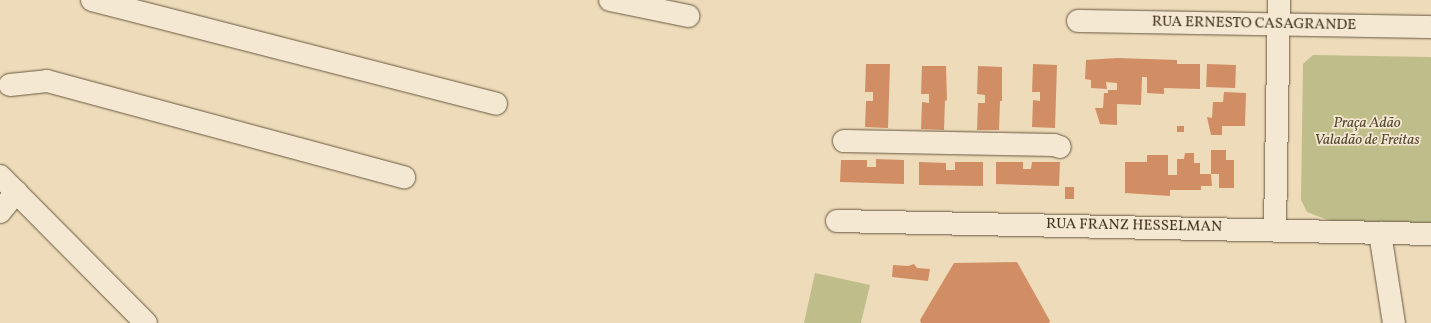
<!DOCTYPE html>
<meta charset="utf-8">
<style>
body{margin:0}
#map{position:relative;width:1431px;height:323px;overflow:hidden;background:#eedbb9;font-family:Vollkorn,serif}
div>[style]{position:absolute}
.green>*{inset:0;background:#bfbe8b}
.building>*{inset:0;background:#d18e65;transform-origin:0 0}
.roads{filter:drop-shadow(0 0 1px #695841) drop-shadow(0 0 1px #695841)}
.minor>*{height:22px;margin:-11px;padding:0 11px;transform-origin:11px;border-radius:11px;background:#f4e8d2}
span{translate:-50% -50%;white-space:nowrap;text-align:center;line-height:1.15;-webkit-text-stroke:3.5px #f4e8d2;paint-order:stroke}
.street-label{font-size:15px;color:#3d2c19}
.park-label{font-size:15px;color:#574930;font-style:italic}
</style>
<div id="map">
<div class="green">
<div style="clip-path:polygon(1313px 55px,1431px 57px,1431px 223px,1333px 222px,1307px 212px,1301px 200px,1303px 64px)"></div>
<div style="clip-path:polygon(815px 273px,870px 285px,861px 323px,804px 323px)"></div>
</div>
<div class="building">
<div style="clip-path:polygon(1117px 58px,1177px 60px,1177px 64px,1200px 64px,1200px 89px,1164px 88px,1164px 94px,1147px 93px,1147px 77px,1142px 77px,1141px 105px,1117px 104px,1117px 125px,1100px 124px,1095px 108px,1103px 108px,1104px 93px,1108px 93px,1108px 90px,1117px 90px,1117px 83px,1106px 82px,1107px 89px,1091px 88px,1091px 80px,1085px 79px,1086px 60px)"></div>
<div style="clip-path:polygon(866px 64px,890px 64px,888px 128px,865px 127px,866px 101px,873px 101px,873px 92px,865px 92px)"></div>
<div style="clip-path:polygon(1033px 64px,1057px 65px,1055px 128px,1032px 127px,1033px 100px,1040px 101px,1040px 92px,1032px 92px)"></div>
<div style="left:1207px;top:64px;width:29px;height:23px;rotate:2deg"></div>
<div style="clip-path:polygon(922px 66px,946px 66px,947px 101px,945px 100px,944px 130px,921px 129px,922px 102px,929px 103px,929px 94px,921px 94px)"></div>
<div style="clip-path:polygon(978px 66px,1002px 67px,1002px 101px,1000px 101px,999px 130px,977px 130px,978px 103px,985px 103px,985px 95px,977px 94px)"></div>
<div style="clip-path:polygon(1224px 92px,1246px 93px,1245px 126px,1222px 126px,1222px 135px,1211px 135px,1207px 117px,1212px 118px,1213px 102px,1223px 102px)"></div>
<div style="left:1177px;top:126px;width:7px;height:6px"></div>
<div style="clip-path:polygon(1211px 150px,1226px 150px,1226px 160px,1234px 160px,1234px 188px,1219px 188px,1219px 174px,1211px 174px)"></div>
<div style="clip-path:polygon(1185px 153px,1194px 153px,1194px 163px,1200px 163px,1200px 174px,1211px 174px,1212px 186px,1201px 186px,1201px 190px,1170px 190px,1170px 196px,1125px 193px,1125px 162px,1147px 162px,1147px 155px,1168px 155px,1168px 175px,1177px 175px,1177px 159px,1184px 159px)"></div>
<div style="clip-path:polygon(876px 159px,904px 160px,904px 184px,840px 182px,841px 160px,867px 160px,867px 167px,876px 167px)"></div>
<div style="clip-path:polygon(919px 162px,946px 163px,946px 170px,955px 170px,955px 162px,983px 162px,983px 186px,919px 185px)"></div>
<div style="clip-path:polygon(996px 162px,1023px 162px,1023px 169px,1031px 169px,1032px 162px,1060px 162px,1059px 186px,996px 184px)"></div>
<div style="left:1065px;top:187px;width:9px;height:12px"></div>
<div style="clip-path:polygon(1017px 262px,1050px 321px,1049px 323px,921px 323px,920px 320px,954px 263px)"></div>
<div style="clip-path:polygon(914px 264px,917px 268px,930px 269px,928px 281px,892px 277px,893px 265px,908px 266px)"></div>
</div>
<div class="roads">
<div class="minor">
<div style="left:92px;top:0;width:417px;rotate:14.4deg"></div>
<div style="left:610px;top:0;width:80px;rotate:11.6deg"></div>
<div style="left:1078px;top:21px;width:353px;rotate:1deg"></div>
<div style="left:10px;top:85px;width:37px;rotate:-6deg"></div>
<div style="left:47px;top:81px;width:370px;rotate:15.1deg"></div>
<div style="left:844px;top:141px;width:210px;rotate:1.1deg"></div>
<div style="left:1054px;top:145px;width:6px;rotate:18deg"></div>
<div style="left:0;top:176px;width:207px;rotate:45.2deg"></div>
<div style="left:0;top:212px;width:26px;rotate:-51deg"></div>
<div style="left:837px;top:221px;width:594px;rotate:1.25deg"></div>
<div style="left:1275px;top:229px;width:229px;rotate:-89deg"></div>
<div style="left:1380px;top:233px;width:91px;rotate:81.2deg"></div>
</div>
</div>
<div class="street-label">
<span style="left:1254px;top:24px;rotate:1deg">RUA ERNESTO CASAGRANDE</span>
<span style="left:1134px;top:226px;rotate:1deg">RUA FRANZ HESSELMAN</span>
</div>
<div class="park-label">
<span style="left:1367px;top:132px">Praça Adão<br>Valadão de Freitas</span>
</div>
</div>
